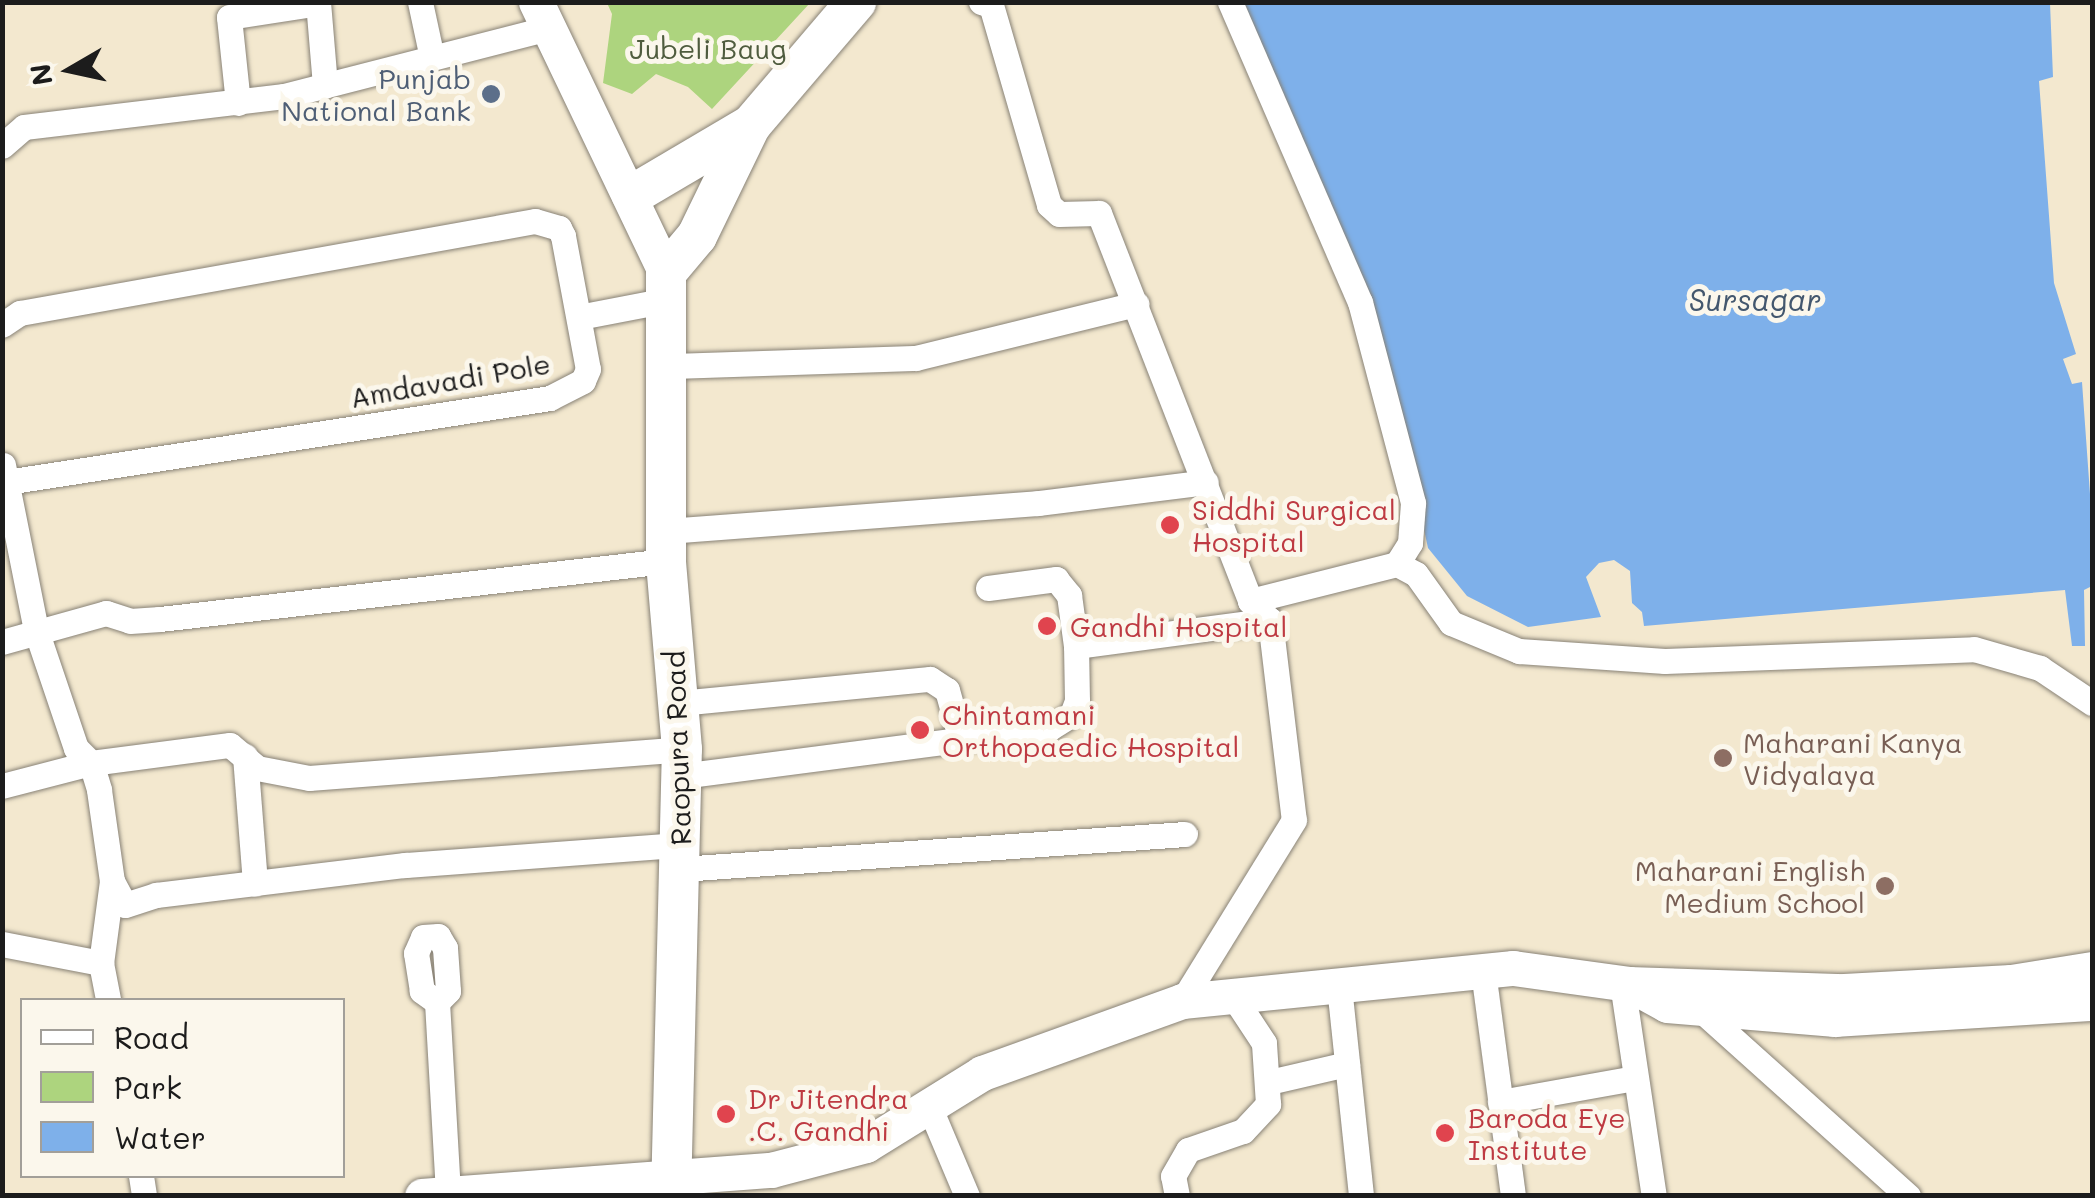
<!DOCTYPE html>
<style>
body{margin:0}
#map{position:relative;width:2095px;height:1198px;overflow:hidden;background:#f3e8cf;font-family:Mali,sans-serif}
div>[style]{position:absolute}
.green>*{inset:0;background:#add47e}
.water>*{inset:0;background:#7eb0ea}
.roads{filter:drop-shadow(0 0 2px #888276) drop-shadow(0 0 2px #888276)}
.street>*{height:25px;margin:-12.5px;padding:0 12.5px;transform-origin:12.5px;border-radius:12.5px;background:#fff}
.secondary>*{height:35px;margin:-17.5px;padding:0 17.5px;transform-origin:17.5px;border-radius:17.5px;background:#fff}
.primary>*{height:40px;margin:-20px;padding:0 20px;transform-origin:20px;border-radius:20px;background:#fff}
.dots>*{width:28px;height:28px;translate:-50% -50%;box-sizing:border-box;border:5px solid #fbf7ec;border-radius:50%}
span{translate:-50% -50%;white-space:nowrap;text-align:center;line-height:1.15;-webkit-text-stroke:10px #fbf7ec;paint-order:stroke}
.park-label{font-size:28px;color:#4f5c3e}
.service-label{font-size:28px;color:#4e5e75}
.right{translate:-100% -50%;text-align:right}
.street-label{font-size:28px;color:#1c1c1c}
.health-label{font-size:28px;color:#be3a42}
.left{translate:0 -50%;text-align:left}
.education-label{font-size:28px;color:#785e54}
.water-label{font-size:30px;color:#43576e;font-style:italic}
.frame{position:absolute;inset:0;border:5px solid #1c1c1c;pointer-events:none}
.legend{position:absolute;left:20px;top:998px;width:325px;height:180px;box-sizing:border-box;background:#fbf7ec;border:2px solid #a29f99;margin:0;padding:12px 18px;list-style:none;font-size:30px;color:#1c1c1c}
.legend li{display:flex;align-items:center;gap:20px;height:50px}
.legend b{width:50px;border:2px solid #a29f99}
.north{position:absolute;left:20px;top:20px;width:100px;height:100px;-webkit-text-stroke:8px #fbf7ec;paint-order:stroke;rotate:261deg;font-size:28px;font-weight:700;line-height:40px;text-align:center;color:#1c1c1c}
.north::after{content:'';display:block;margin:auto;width:35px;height:45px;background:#1c1c1c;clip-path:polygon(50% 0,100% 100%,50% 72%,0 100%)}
</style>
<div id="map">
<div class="green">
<div style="clip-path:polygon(607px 3px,810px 3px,712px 109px,688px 87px,656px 74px,632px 94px,603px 83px,612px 14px)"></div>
</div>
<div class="water">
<div style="clip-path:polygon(1234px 3px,2050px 3px,2053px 77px,2039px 81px,2054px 283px,2076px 354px,2063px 359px,2072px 384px,2082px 382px,2092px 522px,2092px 586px,2084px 590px,2085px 646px,2072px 646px,2065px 590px,1644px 626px,1642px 612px,1632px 603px,1630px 571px,1614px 560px,1599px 563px,1586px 577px,1601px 617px,1528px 627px,1467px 596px,1428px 548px,1409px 460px)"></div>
</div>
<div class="roads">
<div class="street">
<div style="left:318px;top:2px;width:84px;rotate:85.2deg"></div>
<div style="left:420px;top:2px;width:57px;rotate:77.9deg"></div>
<div style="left:981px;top:2px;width:10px;rotate:17deg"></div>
<div style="left:991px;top:5px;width:208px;rotate:73.8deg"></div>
<div style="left:1049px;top:205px;width:13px;rotate:42deg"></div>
<div style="left:1059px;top:214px;width:40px;rotate:-1.4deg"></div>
<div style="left:1099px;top:213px;width:416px;rotate:68.7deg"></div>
<div style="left:1250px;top:601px;width:28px;rotate:44deg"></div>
<div style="left:1270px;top:620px;width:201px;rotate:83.2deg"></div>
<div style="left:1294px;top:820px;width:213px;rotate:121.7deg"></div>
<div style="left:1230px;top:2px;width:327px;rotate:66.6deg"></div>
<div style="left:1360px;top:302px;width:208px;rotate:75.2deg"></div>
<div style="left:1413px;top:503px;width:40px;rotate:94.3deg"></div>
<div style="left:1410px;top:543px;width:25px;rotate:122deg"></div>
<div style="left:238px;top:103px;width:86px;rotate:-96deg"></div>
<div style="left:229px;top:17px;width:90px;rotate:-8.9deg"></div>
<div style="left:2px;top:146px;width:29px;rotate:-41deg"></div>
<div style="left:24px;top:127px;width:262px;rotate:-6.8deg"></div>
<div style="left:284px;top:96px;width:274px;rotate:-14.4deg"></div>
<div style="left:579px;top:317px;width:90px;rotate:-10.9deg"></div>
<div style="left:2px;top:325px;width:22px;rotate:-34deg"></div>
<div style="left:20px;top:313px;width:523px;rotate:-10.13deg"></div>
<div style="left:535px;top:221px;width:25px;rotate:16deg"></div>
<div style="left:559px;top:228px;width:9px;rotate:63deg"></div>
<div style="left:563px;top:236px;width:135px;rotate:79.4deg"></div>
<div style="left:588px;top:369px;width:13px;rotate:113deg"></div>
<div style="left:583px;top:381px;width:37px;rotate:153deg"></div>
<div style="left:550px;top:398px;width:550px;rotate:171.22deg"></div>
<div style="left:670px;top:366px;width:246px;rotate:-1.9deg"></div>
<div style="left:916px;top:358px;width:227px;rotate:-13.8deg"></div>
<div style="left:3px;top:465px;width:168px;rotate:78.7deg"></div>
<div style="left:36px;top:630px;width:125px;rotate:71.3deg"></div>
<div style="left:76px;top:748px;width:21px;rotate:45deg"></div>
<div style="left:91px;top:763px;width:28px;rotate:73deg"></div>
<div style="left:99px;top:790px;width:92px;rotate:81.9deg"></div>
<div style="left:112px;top:881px;width:83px;rotate:97.6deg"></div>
<div style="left:101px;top:963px;width:38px;rotate:79deg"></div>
<div style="left:666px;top:531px;width:373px;rotate:-4.3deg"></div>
<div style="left:1038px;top:503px;width:169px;rotate:-7.1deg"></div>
<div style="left:988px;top:588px;width:69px;rotate:-7.5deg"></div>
<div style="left:1056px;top:579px;width:21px;rotate:51deg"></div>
<div style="left:1069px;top:595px;width:51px;rotate:82.2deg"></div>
<div style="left:1250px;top:601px;width:152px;rotate:-14.1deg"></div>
<div style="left:1397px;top:564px;width:21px;rotate:28deg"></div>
<div style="left:1416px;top:574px;width:60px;rotate:54.5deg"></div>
<div style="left:1451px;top:623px;width:74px;rotate:22.4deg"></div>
<div style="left:1519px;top:651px;width:146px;rotate:3.9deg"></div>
<div style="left:1665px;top:661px;width:309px;rotate:-2.2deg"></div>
<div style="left:1974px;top:649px;width:69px;rotate:16.1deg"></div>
<div style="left:2040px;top:668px;width:63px;rotate:33.9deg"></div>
<div style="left:2px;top:642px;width:108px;rotate:-15.6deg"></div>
<div style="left:106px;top:613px;width:25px;rotate:18deg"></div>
<div style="left:130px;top:621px;width:30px;rotate:-4deg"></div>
<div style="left:160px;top:619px;width:509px;rotate:-6.54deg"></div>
<div style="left:679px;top:703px;width:252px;rotate:-5.5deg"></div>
<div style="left:930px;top:679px;width:20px;rotate:33deg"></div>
<div style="left:947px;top:690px;width:52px;rotate:74.4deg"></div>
<div style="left:245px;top:756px;width:128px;rotate:85.5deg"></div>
<div style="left:681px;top:776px;width:372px;rotate:-7.4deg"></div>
<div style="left:1050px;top:728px;width:26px;rotate:-32deg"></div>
<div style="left:1072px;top:714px;width:14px;rotate:-69deg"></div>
<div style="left:1077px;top:701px;width:55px;rotate:-91deg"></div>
<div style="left:1076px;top:646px;width:196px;rotate:-7.6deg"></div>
<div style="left:2px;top:786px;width:92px;rotate:-14.5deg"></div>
<div style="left:91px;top:763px;width:140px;rotate:-7.4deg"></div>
<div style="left:230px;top:745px;width:35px;rotate:40deg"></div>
<div style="left:257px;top:768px;width:53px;rotate:10.9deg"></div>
<div style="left:309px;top:778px;width:374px;rotate:-4.4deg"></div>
<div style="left:680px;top:869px;width:506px;rotate:-3.96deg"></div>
<div style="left:112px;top:881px;width:27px;rotate:62deg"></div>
<div style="left:125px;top:905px;width:33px;rotate:-18deg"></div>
<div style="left:156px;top:895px;width:251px;rotate:-6.9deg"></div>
<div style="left:405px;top:865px;width:276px;rotate:-4.2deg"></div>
<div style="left:2px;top:944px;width:101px;rotate:10.9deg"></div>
<div style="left:1483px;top:971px;width:227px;rotate:82.4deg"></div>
<div style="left:1622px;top:983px;width:215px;rotate:81.5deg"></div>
<div style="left:1339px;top:986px;width:211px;rotate:84deg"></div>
<div style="left:437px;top:1002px;width:19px;rotate:-144deg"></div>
<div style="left:422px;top:991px;width:38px;rotate:-99deg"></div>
<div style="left:416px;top:953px;width:17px;rotate:-66deg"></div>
<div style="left:423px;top:937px;width:15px;rotate:-4deg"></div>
<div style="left:438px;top:936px;width:14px;rotate:60deg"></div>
<div style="left:445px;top:948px;width:43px;rotate:86deg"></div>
<div style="left:448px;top:991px;width:16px;rotate:135deg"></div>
<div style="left:437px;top:1002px;width:190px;rotate:86.7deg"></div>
<div style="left:1693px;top:1003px;width:289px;rotate:41.9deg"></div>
<div style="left:1269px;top:1082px;width:80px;rotate:-13deg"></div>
<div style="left:1500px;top:1102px;width:137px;rotate:-10.1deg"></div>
<div style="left:929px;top:1106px;width:98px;rotate:67.1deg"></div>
<div style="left:141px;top:1176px;width:20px;rotate:81deg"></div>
<div style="left:1177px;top:1196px;width:20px;rotate:-101deg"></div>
<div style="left:1173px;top:1176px;width:30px;rotate:-60deg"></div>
<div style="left:1188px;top:1150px;width:58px;rotate:-19.1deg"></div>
<div style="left:1243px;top:1131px;width:37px;rotate:-47deg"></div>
<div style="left:1268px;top:1104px;width:61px;rotate:-93.8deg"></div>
<div style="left:1264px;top:1043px;width:56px;rotate:-123.4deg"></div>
</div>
<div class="secondary">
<div style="left:536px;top:2px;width:301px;rotate:64.4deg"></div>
<div style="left:1629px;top:984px;width:43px;rotate:28.9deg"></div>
<div style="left:1667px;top:1005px;width:169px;rotate:4.8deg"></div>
<div style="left:1835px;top:1019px;width:257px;rotate:-3.6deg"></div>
<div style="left:422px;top:1196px;width:350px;rotate:-4.3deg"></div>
<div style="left:771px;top:1170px;width:98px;rotate:-14.7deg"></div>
<div style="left:866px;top:1145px;width:137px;rotate:-31.8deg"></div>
<div style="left:982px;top:1073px;width:213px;rotate:-19.8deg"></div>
<div style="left:1182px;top:1001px;width:333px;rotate:-5.7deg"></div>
<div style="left:1513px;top:968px;width:116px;rotate:7.9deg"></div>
<div style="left:1628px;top:984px;width:216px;rotate:1.9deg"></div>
<div style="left:1844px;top:991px;width:167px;rotate:-3.1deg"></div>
<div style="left:2011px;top:982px;width:82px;rotate:-9.1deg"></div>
</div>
<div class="primary">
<div style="left:632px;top:195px;width:138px;rotate:-30.5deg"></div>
<div style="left:751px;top:125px;width:162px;rotate:-49.5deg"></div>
<div style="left:671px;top:1196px;width:447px;rotate:-88.6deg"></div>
<div style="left:682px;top:749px;width:189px;rotate:-94.9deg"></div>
<div style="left:666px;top:561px;width:288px;rotate:-90deg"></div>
<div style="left:666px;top:273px;width:48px;rotate:-50deg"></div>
<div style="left:697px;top:236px;width:123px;rotate:-64.1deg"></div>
</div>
</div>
<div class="dots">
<div style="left:491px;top:94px;background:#5c6f8a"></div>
<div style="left:1170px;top:525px;background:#e0444e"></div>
<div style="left:1047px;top:626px;background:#e0444e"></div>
<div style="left:920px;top:730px;background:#e0444e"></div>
<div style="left:1723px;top:758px;background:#8d6e63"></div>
<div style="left:1885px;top:886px;background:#8d6e63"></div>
<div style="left:726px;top:1114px;background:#e0444e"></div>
<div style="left:1445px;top:1133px;background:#e0444e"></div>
</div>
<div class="park-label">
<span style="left:708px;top:48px">Jubeli Baug</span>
</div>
<div class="service-label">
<span class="right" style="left:471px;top:94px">Punjab<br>National Bank</span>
</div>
<div class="street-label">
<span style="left:450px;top:380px;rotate:-10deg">Amdavadi Pole</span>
<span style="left:677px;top:748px;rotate:-92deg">Raopura Road</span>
</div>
<div class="health-label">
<span class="left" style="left:1192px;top:525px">Siddhi Surgical<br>Hospital</span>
<span class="left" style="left:1070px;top:626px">Gandhi Hospital</span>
<span class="left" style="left:942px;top:730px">Chintamani<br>Orthopaedic Hospital</span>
<span class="left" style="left:748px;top:1114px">Dr Jitendra<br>.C. Gandhi</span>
<span class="left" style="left:1468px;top:1133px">Baroda Eye<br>Institute</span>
</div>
<div class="education-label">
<span class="left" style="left:1743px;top:758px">Maharani Kanya<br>Vidyalaya</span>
<span class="right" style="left:1865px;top:886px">Maharani English<br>Medium School</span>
</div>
<div class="water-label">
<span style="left:1755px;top:299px">Sursagar</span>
</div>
<div class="frame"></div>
<ul class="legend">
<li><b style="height:12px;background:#fff"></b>Road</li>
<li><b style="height:28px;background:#add47e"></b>Park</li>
<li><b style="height:28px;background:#7eb0ea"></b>Water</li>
</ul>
<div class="north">N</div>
</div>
